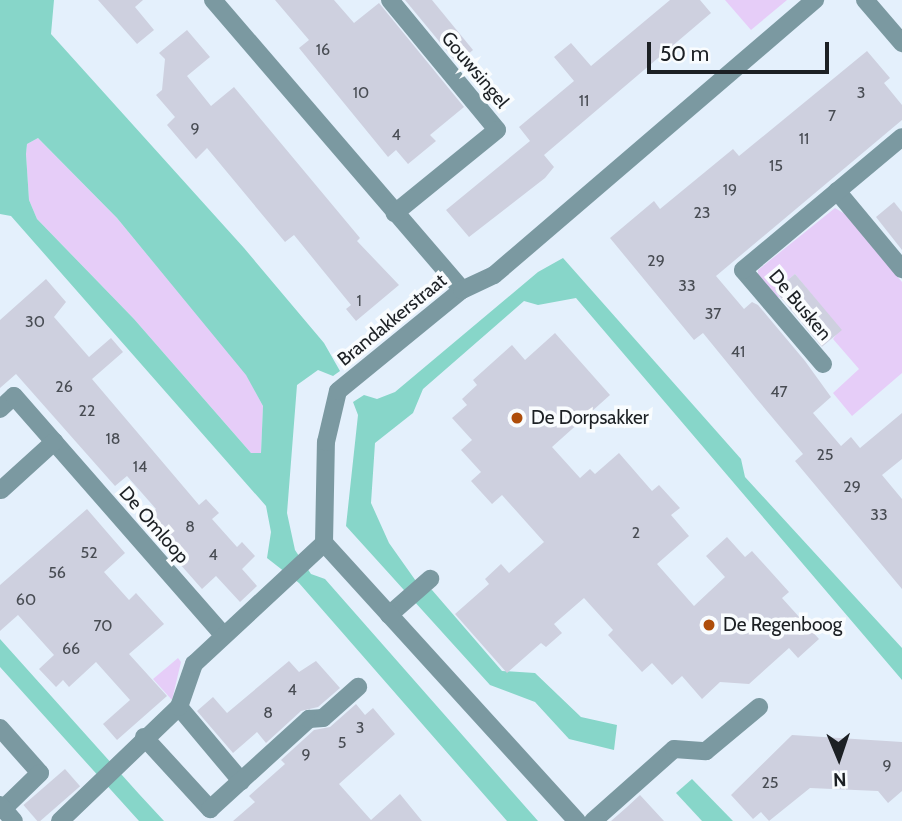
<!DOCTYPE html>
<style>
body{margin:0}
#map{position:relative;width:902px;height:821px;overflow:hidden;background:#e4f0fc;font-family:Cabin,sans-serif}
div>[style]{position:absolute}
.green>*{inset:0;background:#e6cdf8}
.water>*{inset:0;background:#87d6c9}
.building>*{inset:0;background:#ced0df;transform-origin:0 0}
.minor>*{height:18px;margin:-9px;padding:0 9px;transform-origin:9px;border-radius:9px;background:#7b99a1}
.dots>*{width:19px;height:19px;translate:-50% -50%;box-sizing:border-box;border:4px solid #f9fcfe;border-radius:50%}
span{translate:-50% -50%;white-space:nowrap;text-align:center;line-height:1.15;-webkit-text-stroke:7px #f9fcfe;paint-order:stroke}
.number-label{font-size:16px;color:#484c53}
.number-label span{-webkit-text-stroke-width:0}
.street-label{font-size:19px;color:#1c2024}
.poi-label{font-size:19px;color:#1c2024}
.left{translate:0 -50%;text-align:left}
.north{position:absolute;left:804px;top:723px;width:70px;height:70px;-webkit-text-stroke:5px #f9fcfe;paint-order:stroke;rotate:178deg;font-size:19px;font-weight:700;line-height:28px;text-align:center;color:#1c2024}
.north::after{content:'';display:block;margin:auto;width:24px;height:32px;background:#1c2024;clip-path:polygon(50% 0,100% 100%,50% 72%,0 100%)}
.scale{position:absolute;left:647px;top:42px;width:182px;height:32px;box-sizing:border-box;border:4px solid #1c2024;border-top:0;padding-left:9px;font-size:21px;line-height:24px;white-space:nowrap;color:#1c2024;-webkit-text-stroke:5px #f9fcfe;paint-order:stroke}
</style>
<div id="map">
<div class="green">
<div style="clip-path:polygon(725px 0,787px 0,751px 30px)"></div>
<div style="clip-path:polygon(38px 138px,117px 218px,246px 374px,263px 406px,261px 453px,251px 453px,134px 319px,37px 219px,29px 200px,26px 154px,27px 144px)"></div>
<div style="clip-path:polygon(835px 208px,845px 214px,902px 282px,902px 373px,852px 416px,833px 393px,859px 369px,833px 339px,840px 329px,795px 274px,775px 291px,780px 298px,770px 294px,758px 277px,758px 270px)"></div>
<div style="clip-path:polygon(178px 658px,181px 662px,172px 700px,153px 679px)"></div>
</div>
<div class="water">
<div style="clip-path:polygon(evenodd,0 0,54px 0,51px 34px,244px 248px,324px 343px,340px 371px,333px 376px,318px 370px,297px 385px,287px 513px,295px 550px,311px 574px,325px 579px,538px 821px,507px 821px,299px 583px,267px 558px,271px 532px,266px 506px,11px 216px,0 214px,0 0,38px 138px,117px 218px,246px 375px,263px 406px,261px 453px,251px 453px,134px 319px,37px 219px,29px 200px,26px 154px,27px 144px,38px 138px)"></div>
<div style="clip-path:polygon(563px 258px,741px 459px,745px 477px,902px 648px,902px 680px,576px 298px,538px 305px,524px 301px,423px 389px,413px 413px,375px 443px,371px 503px,389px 543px,423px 591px,432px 590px,502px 671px,535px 673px,581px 717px,617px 725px,614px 750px,569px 739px,535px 702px,490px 685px,346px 526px,358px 415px,353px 402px,364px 395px,377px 399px,395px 392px,538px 272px)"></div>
<div style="clip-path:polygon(0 639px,139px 794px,164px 821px,139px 821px,0 667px)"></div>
<div style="clip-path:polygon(692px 779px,733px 821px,702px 821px,676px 793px)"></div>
</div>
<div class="building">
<div style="clip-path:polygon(98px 0,143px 0,135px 7px,154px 30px,137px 44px)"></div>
<div style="clip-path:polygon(275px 0,334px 0,354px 23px,379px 3px,464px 107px,430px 135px,436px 141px,408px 164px,396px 150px,388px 157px,299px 48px,309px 40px)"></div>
<div style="clip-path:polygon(405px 0,432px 0,473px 50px,457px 63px)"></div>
<div style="clip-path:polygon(670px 0,700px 0,711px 13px,544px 155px,554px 167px,545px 178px,469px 237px,446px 210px,530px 141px,519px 127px,574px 81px,554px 57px,571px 43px,591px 66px)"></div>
<div style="clip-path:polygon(187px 30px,210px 57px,187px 76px,211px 106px,234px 87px,360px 238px,357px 241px,399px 285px,356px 321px,346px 309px,351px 305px,294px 235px,285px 242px,207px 148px,196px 159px,167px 125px,175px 117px,156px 95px,162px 90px,165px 59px,159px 53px)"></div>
<div style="clip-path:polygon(867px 51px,890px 78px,884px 83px,902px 105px,902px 120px,716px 276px,744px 309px,752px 302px,758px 305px,805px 361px,831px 397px,813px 413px,841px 446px,851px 437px,860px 448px,902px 413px,902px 459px,882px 475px,902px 499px,902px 589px,795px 461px,803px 454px,756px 398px,703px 333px,694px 340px,610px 238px,654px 201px,660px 209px,733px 149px,739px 156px)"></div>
<div style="clip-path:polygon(894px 202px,902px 212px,902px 250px,876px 217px)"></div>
<div style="left:795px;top:274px;width:73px;height:26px;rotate:50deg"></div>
<div style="clip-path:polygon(46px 279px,66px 302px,54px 317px,89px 357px,111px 338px,123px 352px,92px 379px,199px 505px,206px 499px,219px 513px,212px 519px,237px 547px,242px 542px,255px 556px,242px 569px,257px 586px,240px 602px,216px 576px,202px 589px,142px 521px,156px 509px,127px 476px,115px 486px,16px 374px,0 388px,0 320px)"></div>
<div style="clip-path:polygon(555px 333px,610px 395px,552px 447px,580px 478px,590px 469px,595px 474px,619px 453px,652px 491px,659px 485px,680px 508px,671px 515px,689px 536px,657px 564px,694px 606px,725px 577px,706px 556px,727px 537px,745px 557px,752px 551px,789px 592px,782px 598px,819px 639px,798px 658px,789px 648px,749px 684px,720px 682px,702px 699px,682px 676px,672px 685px,652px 663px,642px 672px,608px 635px,613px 630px,584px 598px,554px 624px,562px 633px,546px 647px,541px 643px,507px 673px,455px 614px,489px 584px,485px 579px,501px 564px,509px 573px,544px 542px,502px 495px,492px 504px,471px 481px,481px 472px,461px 450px,472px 440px,452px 418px,467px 405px,462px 399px,477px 385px,473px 380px,512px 345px,525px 360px)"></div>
<div style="clip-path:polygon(87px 509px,125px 553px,104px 572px,129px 600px,136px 593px,164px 624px,129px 654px,167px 696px,117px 740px,103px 724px,130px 700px,96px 662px,69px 687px,63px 680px,56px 687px,39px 669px,54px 655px,18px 615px,0 631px,0 585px)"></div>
<div style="clip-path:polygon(289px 661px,299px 672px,316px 661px,340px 688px,318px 707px,301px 711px,266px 743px,257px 732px,233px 753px,197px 711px,213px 697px,227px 713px)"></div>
<div style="clip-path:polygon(356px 704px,365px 715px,373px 708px,395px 734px,339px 784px,371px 820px,400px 794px,422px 821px,233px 821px,255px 802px,249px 796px,285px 764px,281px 760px,314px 730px,330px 727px)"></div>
<div style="clip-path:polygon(792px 735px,902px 742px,902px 791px,888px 803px,878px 791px,810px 788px,769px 821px,761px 812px,753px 819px,731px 795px)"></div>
<div style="left:65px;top:769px;width:23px;height:55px;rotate:49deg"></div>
<div style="clip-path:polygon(640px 795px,664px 821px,611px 821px,627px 807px)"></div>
</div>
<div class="minor">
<div style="left:213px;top:0;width:382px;rotate:49.3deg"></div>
<div style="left:390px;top:0;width:168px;rotate:50.5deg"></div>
<div style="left:497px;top:130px;width:132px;rotate:140.9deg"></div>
<div style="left:865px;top:0;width:57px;rotate:49.3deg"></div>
<div style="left:837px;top:191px;width:102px;rotate:50.2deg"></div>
<div style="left:823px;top:364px;width:123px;rotate:-130.4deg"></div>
<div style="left:743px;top:270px;width:207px;rotate:-39.9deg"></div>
<div style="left:0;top:409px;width:19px;rotate:-43deg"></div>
<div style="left:14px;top:396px;width:317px;rotate:48.8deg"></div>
<div style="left:1px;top:490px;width:72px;rotate:-42.2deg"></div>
<div style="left:389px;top:615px;width:55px;rotate:-41.3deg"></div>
<div style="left:179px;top:707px;width:97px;rotate:50deg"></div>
<div style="left:0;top:728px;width:60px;rotate:48.4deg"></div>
<div style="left:40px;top:773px;width:52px;rotate:135.8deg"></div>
<div style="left:144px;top:737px;width:98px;rotate:47.5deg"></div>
<div style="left:210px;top:809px;width:134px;rotate:-42.3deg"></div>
<div style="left:309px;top:719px;width:14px;rotate:-4deg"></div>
<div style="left:323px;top:718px;width:47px;rotate:-41.5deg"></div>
<div style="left:0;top:805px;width:21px;rotate:49deg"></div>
<div style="left:60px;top:821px;width:165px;rotate:-43.8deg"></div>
<div style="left:179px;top:707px;width:46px;rotate:-70.8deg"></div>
<div style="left:194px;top:664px;width:178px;rotate:-42.9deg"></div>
<div style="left:577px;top:821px;width:376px;rotate:-132.3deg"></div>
<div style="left:324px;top:543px;width:101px;rotate:-88.9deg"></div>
<div style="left:326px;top:442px;width:52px;rotate:-76.8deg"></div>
<div style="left:338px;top:391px;width:160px;rotate:-39.2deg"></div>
<div style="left:462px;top:290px;width:35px;rotate:-25deg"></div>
<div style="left:494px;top:275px;width:423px;rotate:-40.6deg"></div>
<div style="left:593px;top:821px;width:108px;rotate:-41.6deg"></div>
<div style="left:674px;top:749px;width:32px;rotate:4deg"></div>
<div style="left:706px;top:751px;width:69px;rotate:-39.7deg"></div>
</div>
<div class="dots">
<div style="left:517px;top:418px;background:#ae4d0a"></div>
<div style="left:709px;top:625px;background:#ae4d0a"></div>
</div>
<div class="number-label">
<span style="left:323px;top:50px">16</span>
<span style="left:361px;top:93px">10</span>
<span style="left:861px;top:93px">3</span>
<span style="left:584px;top:101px">11</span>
<span style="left:832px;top:116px">7</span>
<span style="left:195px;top:129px">9</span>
<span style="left:396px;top:135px">4</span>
<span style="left:804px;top:139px">11</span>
<span style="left:776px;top:166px">15</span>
<span style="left:730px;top:190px">19</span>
<span style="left:702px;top:213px">23</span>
<span style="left:656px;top:261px">29</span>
<span style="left:687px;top:286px">33</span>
<span style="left:359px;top:301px">1</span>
<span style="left:713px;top:314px">37</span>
<span style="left:35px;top:322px">30</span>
<span style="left:738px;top:352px">41</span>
<span style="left:64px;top:387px">26</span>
<span style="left:779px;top:392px">47</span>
<span style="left:87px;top:411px">22</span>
<span style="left:113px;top:439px">18</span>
<span style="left:825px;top:455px">25</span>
<span style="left:140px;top:467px">14</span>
<span style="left:852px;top:487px">29</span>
<span style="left:879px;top:515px">33</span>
<span style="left:190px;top:527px">8</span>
<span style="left:636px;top:533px">2</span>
<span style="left:89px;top:553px">52</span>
<span style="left:213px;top:555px">4</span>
<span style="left:57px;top:573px">56</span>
<span style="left:26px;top:600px">60</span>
<span style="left:103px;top:626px">70</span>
<span style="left:71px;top:649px">66</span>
<span style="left:292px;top:690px">4</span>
<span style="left:268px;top:713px">8</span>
<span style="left:360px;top:728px">3</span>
<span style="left:342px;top:743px">5</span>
<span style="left:306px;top:755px">9</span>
<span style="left:887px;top:766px">9</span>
<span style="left:770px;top:783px">25</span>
</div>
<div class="street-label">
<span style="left:475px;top:70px;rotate:50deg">Gouwsingel</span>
<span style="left:800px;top:305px;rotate:50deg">De Busken</span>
<span style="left:392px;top:320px;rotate:-39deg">Brandakkerstraat</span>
<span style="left:154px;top:525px;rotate:49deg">De Omloop</span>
</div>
<div class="poi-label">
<span class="left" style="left:531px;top:418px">De Dorpsakker</span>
<span class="left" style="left:723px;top:625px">De Regenboog</span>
</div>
<div class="north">N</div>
<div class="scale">50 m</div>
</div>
